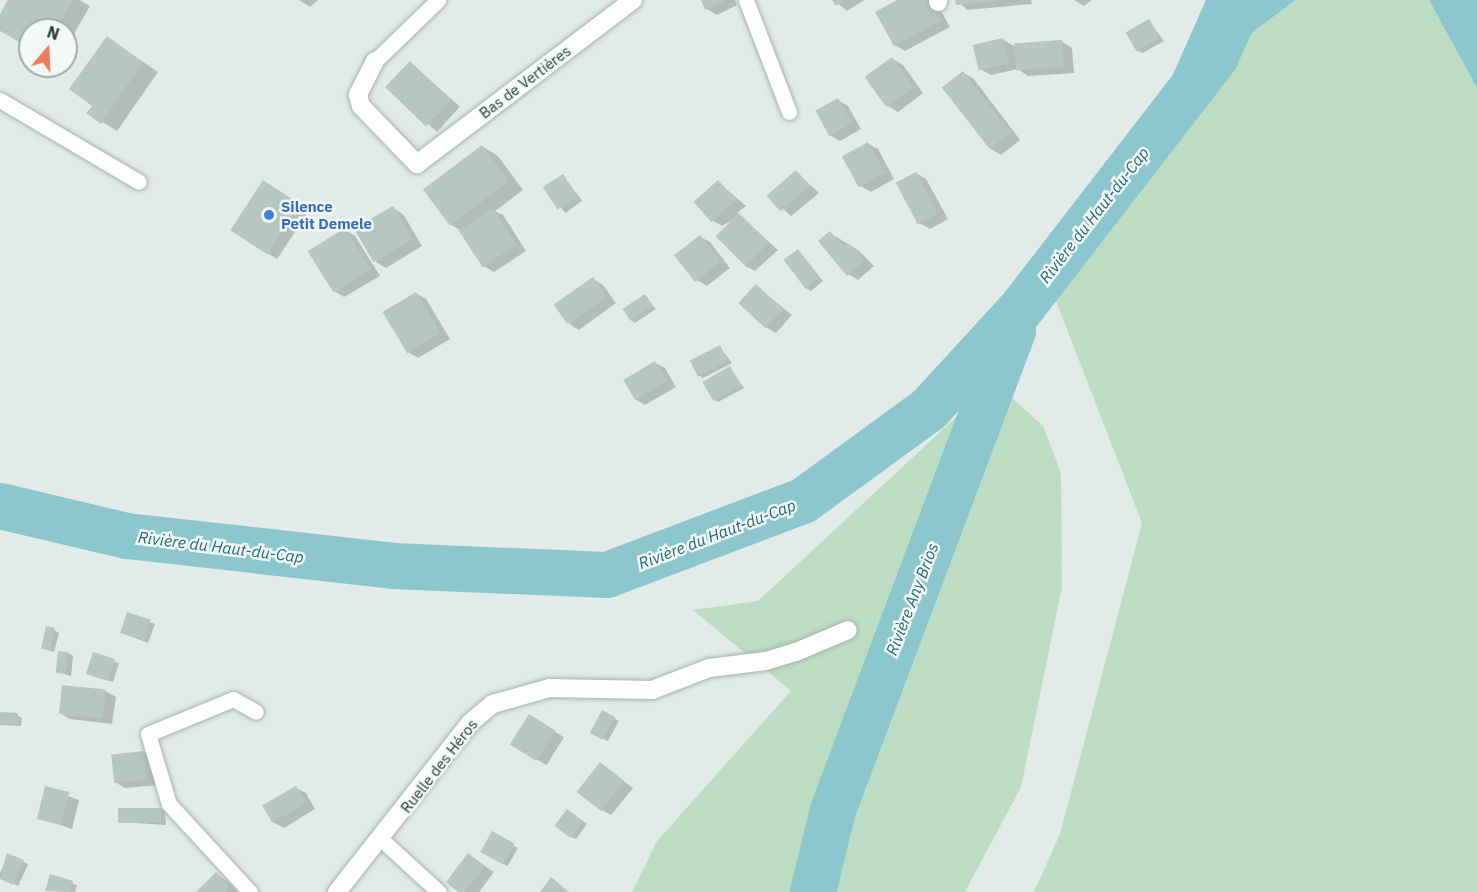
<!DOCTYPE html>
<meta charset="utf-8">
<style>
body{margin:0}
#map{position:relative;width:1477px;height:892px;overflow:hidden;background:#e2ebe7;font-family:"IBM Plex Sans",sans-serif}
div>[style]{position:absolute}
.green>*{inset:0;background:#bcdcc3}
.water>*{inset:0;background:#8cc7ce}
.shadow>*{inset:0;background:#0003;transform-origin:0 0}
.river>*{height:46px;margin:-23px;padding:0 23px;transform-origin:23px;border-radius:23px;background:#8cc7ce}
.building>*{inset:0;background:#b7c6c0;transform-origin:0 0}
.roads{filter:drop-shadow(0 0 2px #a5b3ae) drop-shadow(0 0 2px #a5b3ae)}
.lane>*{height:15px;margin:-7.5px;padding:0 7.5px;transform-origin:7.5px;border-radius:7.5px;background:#fff}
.street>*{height:18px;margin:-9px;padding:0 9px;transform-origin:9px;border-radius:9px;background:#fff}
.dots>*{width:16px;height:16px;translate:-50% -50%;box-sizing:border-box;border:3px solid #f2f8f5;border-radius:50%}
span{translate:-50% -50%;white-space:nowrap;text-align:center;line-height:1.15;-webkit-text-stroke:5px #f2f8f5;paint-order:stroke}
.street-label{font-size:15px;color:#233c34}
.shop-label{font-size:15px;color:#366cbe;font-weight:700}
.left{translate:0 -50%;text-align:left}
.water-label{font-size:16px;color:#206a74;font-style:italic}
.north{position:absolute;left:18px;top:18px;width:60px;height:60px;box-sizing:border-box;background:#f2f8f5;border:2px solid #9fada8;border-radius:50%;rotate:19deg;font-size:16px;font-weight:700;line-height:24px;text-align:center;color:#233c34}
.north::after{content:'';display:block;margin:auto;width:21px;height:27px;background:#eb7c60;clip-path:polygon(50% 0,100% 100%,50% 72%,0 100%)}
</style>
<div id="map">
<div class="green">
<div style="clip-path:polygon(1296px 0,1429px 0,1477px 88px,1477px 892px,1034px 892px,1060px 834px,1142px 523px,1056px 301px,1070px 251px,1254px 31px)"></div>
<div style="clip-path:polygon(980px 395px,1011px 397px,1043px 426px,1061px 473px,1062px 587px,1021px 787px,965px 892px,632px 892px,657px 841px,791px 691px,693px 610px,758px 601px)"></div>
</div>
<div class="water">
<div style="clip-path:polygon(1206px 0,1296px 0,1254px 31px,1199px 99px,1170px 81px)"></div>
<div style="clip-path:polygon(1429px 0,1477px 0,1477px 88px)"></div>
</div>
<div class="shadow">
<div style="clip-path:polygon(10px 0,80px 0,90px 6px,66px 48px,66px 30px,30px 30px,30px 46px,0 29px,0 17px)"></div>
<div style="clip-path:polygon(299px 0,318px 0,310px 7px)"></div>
<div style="clip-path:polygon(702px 0,735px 0,737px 5px,717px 15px,707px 9px)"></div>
<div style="clip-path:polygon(834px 0,864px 0,847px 11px)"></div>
<div style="clip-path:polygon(900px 0,935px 0,950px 27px,905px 51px,895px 45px)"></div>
<div style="clip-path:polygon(957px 0,1031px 0,1032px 4px,967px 10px)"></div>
<div style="clip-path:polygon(1074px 0,1092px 0,1084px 6px)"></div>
<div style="clip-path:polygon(1149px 21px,1164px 41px,1143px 53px,1138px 51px)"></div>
<div style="clip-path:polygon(107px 38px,158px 72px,117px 131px,102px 122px)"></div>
<div style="clip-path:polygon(1003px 40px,1016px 47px,1062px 42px,1072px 48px,1074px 73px,1028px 76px,1018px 69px,991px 75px,980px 69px)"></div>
<div style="clip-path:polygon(893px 59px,903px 65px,923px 93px,898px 112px,888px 106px)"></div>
<div style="left:410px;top:62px;width:67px;height:34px;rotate:42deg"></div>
<div style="clip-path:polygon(963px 73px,973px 78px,1020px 140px,1001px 155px,991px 149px)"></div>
<div style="clip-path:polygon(838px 100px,848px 106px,861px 129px,840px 141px,830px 135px)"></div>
<div style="clip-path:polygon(867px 143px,878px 149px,894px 179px,871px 192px,861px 186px)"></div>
<div style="clip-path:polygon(483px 147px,498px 156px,523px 190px,495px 211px,503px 215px,526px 251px,494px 272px,484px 266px,460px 230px,450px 224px)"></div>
<div style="clip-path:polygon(796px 172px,819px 193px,791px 216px,768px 195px)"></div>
<div style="clip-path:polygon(916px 173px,926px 179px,948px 219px,930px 229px,919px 223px,898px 183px)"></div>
<div style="left:563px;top:176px;width:31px;height:21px;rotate:52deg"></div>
<div style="clip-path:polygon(718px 182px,746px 206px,737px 213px,778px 250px,755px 271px,745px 266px,737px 217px,722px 226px,712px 220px)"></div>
<div style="clip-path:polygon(274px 188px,309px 211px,277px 259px,267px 253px)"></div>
<div style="clip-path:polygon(393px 208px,403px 214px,422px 246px,386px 268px,376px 262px)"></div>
<div style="clip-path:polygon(345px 230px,355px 236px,380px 276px,344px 297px,334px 291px)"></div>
<div style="clip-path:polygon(830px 233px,858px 250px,874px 266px,858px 280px,848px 274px)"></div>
<div style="clip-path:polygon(700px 237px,710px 242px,730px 268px,707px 286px,697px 280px)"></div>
<div style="clip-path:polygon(798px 250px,823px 281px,811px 291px,806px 288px)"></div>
<div style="clip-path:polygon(593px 279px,603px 285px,616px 303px,579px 330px,569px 324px)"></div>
<div style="clip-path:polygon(756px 286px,792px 315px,776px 333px,766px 327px)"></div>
<div style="clip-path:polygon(416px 293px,426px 299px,450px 339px,418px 358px,408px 352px)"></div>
<div style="clip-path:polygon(645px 296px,656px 309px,635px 323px,631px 320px)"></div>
<div style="clip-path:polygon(719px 346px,732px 363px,703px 378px,698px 375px)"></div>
<div style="clip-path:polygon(655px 363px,665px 368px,676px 387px,645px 405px,635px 399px)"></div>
<div style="clip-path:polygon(730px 368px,744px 388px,718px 402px,713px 399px)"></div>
<div style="clip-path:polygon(150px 622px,155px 624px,148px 643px,122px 633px)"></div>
<div style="clip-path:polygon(54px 630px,59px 633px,54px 652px,43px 648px)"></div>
<div style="clip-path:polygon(68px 653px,73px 656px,71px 676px,58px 672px)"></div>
<div style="clip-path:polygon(94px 654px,119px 663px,113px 682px,92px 676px)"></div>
<div style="clip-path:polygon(105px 691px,116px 697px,112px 724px,70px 719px,60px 713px)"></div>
<div style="left:602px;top:712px;width:19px;height:23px;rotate:28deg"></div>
<div style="clip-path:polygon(0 714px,17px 715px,22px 718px,21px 726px,0 725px)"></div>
<div style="left:530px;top:716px;width:40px;height:33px;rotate:32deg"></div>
<div style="clip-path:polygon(144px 752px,154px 758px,157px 785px,125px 788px,115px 782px)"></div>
<div style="clip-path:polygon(600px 764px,633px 788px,611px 815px,600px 809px)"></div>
<div style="clip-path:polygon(46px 788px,79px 800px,72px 829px,39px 818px)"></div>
<div style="clip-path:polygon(296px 788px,306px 793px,315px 809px,284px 828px,273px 822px)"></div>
<div style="clip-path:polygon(161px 809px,165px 812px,166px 825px,120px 822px)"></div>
<div style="clip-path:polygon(572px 813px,587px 824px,576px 839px,571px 837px)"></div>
<div style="left:492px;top:833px;width:30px;height:21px;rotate:30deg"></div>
<div style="left:8px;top:855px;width:22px;height:24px;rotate:24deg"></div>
<div style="clip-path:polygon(468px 855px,494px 872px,479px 892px,460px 892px)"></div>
<div style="clip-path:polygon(216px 874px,226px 880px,238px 892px,198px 892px)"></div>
<div style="clip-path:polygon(51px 876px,77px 885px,75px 892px,46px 890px)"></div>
</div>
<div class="river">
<div style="left:0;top:506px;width:130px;rotate:13.3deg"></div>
<div style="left:127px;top:536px;width:268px;rotate:6.4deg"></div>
<div style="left:393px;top:566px;width:214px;rotate:2.4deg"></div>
<div style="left:607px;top:575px;width:210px;rotate:-20.7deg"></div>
<div style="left:803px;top:501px;width:156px;rotate:-36.1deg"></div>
<div style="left:929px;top:409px;width:136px;rotate:-47.4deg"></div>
<div style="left:1021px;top:309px;width:317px;rotate:-52.3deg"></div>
<div style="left:1215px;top:58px;width:64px;rotate:-65.9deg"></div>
<div style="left:813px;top:892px;width:84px;rotate:-76.3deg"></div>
<div style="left:833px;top:810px;width:512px;rotate:-69.4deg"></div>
</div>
<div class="building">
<div style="clip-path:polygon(8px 0,73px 0,56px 30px,30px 30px,30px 48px,0 31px,0 14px)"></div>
<div style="clip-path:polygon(701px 0,727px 0,705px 10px)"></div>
<div style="clip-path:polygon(832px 0,845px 0,836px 6px)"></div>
<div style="clip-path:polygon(897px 0,929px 0,941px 21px,894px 46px,875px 12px)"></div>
<div style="clip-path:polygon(955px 0,994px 0,994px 2px,956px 5px)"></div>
<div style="left:1149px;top:19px;width:22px;height:27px;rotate:60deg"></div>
<div style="clip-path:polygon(107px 36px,143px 62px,101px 124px,86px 113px,92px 106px,69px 89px)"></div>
<div style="left:1003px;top:38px;width:26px;height:31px;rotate:77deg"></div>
<div style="left:1062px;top:40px;width:27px;height:48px;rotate:86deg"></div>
<div style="left:892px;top:57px;width:37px;height:34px;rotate:54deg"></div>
<div style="left:410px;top:61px;width:57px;height:36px;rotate:44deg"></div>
<div style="left:963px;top:71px;width:78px;height:27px;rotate:52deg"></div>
<div style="left:838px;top:98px;width:29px;height:26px;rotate:61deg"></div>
<div style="left:868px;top:142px;width:35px;height:30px;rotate:61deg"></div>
<div style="left:482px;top:145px;width:45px;height:74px;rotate:53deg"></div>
<div style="left:796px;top:170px;width:21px;height:39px;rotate:49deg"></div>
<div style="left:916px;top:172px;width:47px;height:23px;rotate:62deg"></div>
<div style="left:563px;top:174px;width:27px;height:24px;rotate:57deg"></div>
<div style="left:263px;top:180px;width:44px;height:60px;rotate:33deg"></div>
<div style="left:718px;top:180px;width:27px;height:33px;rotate:48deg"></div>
<div style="left:393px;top:206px;width:39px;height:45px;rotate:60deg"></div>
<div style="left:493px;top:208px;width:44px;height:41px;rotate:57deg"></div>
<div style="left:739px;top:213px;width:42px;height:33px;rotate:45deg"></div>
<div style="left:345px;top:228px;width:49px;height:44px;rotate:58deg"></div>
<div style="clip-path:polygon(830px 231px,844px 247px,848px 243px,865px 260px,847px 276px,818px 241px)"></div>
<div style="left:700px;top:235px;width:34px;height:33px;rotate:52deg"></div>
<div style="left:798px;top:249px;width:36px;height:18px;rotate:53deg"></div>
<div style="left:593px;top:277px;width:24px;height:48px;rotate:55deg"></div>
<div style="left:756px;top:284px;width:37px;height:26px;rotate:43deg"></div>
<div style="left:416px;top:292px;width:48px;height:39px;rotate:59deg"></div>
<div style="left:645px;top:294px;width:14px;height:27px;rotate:56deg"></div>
<div style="left:720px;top:345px;width:18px;height:34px;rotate:63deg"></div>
<div style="left:655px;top:361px;width:23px;height:37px;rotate:59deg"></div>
<div style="left:730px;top:366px;width:22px;height:32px;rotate:60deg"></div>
<div style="left:127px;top:612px;width:25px;height:22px;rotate:18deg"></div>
<div style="left:46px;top:626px;width:9px;height:23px;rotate:13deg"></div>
<div style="left:58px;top:651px;width:10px;height:22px;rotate:6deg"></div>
<div style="left:93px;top:652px;width:23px;height:23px;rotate:18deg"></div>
<div style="left:62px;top:685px;width:44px;height:29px;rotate:6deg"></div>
<div style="left:602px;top:710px;width:15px;height:26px;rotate:28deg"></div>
<div style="left:0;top:712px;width:18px;height:11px;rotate:3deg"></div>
<div style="left:529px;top:714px;width:31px;height:36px;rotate:32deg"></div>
<div style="left:144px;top:751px;width:29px;height:33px;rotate:84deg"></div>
<div style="left:600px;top:762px;width:31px;height:38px;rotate:38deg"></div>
<div style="left:45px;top:786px;width:25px;height:34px;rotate:14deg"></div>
<div style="left:296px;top:786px;width:20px;height:39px;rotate:60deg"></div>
<div style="left:118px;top:808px;width:43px;height:15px"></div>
<div style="left:567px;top:809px;width:20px;height:21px;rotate:37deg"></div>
<div style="left:492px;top:831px;width:26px;height:24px;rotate:29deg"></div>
<div style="clip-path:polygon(7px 853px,24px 860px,13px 885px,0 879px)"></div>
<div style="clip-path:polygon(468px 853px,485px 866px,465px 892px,458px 892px,446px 882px)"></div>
<div style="clip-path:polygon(216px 872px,230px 887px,225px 892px,196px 892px)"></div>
<div style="clip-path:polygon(50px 874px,73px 881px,70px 892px,45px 891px)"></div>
<div style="clip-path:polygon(551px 877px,569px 892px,540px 892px)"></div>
</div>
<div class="roads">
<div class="lane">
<div style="left:746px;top:0;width:120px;rotate:69deg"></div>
<div style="left:375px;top:61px;width:88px;rotate:-44.1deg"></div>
<div style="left:0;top:100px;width:161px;rotate:30.5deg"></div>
<div style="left:382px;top:840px;width:77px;rotate:42.4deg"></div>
<div style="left:250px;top:892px;width:120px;rotate:-132.6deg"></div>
<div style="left:169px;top:804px;width:73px;rotate:-106.7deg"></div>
<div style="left:148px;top:734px;width:92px;rotate:-22.4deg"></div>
<div style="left:233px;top:699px;width:26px;rotate:29deg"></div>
</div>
<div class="street">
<div style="left:938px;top:0;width:2px;rotate:90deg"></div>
<div style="left:375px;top:61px;width:38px;rotate:117deg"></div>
<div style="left:358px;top:95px;width:11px;rotate:75deg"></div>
<div style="left:361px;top:106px;width:81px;rotate:46deg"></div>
<div style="left:417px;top:164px;width:271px;rotate:-37.2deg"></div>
<div style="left:337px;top:892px;width:215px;rotate:-51.8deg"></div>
<div style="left:470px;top:723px;width:30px;rotate:-40deg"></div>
<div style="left:493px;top:704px;width:58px;rotate:-15.9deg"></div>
<div style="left:549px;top:688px;width:103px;rotate:1.1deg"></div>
<div style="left:652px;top:690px;width:61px;rotate:-21.1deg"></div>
<div style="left:709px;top:668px;width:57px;rotate:-7deg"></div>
<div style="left:766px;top:661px;width:31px;rotate:-17deg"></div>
<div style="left:796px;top:652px;width:56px;rotate:-22.9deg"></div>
</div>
</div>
<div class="dots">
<div style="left:269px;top:215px;background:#3f7fe0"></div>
</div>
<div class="street-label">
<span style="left:525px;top:82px;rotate:-37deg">Bas de Vertières</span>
<span style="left:439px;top:766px;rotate:-52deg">Ruelle des Héros</span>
</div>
<div class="shop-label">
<span class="left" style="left:281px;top:215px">Silence<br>Petit Demele</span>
</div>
<div class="water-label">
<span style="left:1094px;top:215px;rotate:-52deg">Rivière du Haut-du-Cap</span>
<span style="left:717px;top:534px;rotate:-21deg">Rivière du Haut-du-Cap</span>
<span style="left:221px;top:547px;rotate:7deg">Rivière du Haut-du-Cap</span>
<span style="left:912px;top:599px;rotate:-69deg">Rivière Any Brios</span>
</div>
<div class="north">N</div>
</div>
